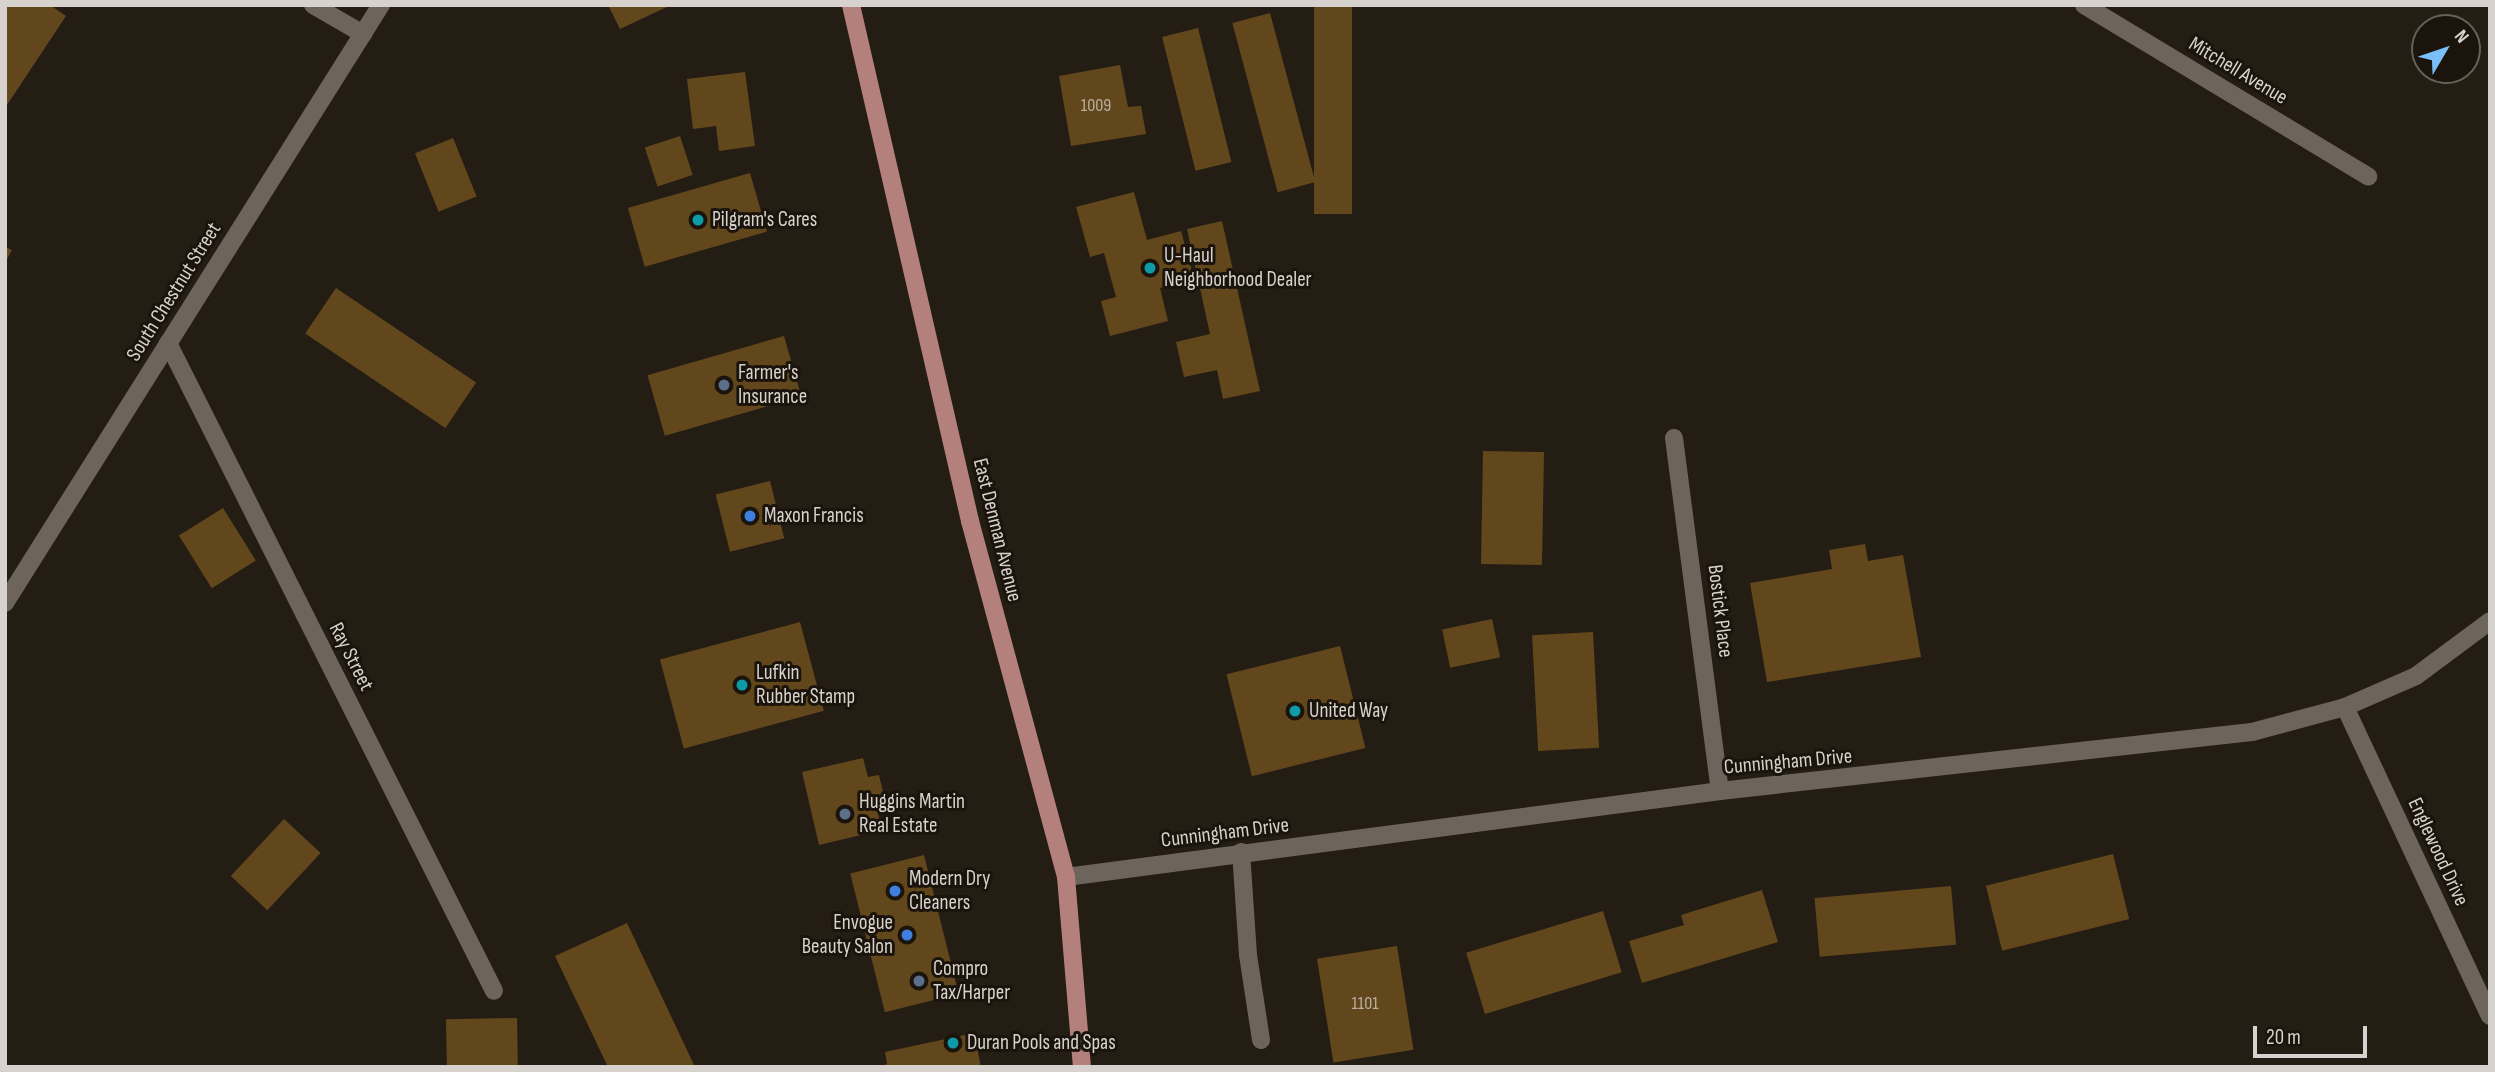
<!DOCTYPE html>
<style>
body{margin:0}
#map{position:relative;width:2495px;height:1072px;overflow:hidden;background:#241d14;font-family:"Sofia Sans Condensed",sans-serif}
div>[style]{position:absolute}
.building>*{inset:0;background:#63471c;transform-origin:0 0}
.lane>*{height:18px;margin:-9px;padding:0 9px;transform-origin:9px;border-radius:9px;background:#6d655b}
.street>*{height:18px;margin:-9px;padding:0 9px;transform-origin:9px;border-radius:9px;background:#6d655b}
.secondary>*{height:18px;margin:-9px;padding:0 9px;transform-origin:9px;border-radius:9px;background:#6d655b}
.primary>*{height:18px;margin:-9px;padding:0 9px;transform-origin:9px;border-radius:9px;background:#b4807c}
.dots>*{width:19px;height:19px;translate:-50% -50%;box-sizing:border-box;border:4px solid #1a140c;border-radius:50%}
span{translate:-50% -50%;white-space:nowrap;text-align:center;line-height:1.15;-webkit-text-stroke:6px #1a140c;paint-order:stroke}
.number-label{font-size:18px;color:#baafa1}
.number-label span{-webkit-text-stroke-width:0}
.street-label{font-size:21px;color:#d7d2cd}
.poi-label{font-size:21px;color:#d7d2cd}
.left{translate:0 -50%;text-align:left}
.right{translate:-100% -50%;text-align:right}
.frame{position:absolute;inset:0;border:7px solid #d7d2cd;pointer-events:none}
.north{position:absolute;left:2411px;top:14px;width:70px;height:70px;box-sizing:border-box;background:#1a140c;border:2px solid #666059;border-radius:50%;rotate:51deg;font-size:19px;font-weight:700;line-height:28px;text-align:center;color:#d7d2cd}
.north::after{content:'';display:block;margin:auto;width:24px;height:32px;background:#7abff8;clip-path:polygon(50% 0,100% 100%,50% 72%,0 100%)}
.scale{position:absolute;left:2253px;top:1026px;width:114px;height:32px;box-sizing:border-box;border:4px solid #d7d2cd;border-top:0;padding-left:9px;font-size:21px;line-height:24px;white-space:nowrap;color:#d7d2cd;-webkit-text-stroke:5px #1a140c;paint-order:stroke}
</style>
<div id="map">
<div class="building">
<div style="clip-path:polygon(5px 5px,50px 5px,66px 16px,5px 108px)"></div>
<div style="clip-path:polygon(608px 5px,671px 5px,620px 29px)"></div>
<div style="left:1314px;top:5px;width:38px;height:209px"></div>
<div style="left:1270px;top:13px;width:175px;height:39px;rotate:75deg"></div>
<div style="left:1198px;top:28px;width:138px;height:37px;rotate:76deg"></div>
<div style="clip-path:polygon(1120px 65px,1128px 107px,1141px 106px,1146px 134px,1071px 146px,1059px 76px)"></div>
<div style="clip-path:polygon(745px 72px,755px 146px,719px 151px,716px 126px,693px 129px,687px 79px)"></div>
<div style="left:680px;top:136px;width:41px;height:37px;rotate:72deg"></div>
<div style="left:453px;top:138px;width:63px;height:41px;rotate:68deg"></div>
<div style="left:750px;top:173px;width:61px;height:127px;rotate:74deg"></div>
<div style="clip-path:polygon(1134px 192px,1147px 240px,1181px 231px,1194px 279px,1160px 288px,1168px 321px,1110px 336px,1101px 301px,1116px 297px,1104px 253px,1090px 257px,1076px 207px)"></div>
<div style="clip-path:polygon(1222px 221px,1260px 391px,1223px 399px,1217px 370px,1184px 377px,1176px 342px,1210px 334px,1187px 229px)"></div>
<div style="clip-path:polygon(5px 247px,12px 250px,5px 263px)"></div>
<div style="left:336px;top:288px;width:169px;height:55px;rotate:34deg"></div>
<div style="left:784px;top:336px;width:63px;height:142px;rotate:74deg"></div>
<div style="left:1483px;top:451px;width:61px;height:113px;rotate:1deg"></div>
<div style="left:770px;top:481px;width:59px;height:56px;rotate:76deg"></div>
<div style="left:223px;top:508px;width:62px;height:52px;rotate:58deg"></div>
<div style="clip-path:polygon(1865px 544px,1868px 561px,1903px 555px,1921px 657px,1767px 682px,1750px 583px,1832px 569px,1829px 550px)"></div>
<div style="left:1492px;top:619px;width:39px;height:51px;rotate:78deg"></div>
<div style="left:800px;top:622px;width:92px;height:145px;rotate:75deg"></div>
<div style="left:1593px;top:632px;width:116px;height:61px;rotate:87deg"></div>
<div style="left:1340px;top:646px;width:105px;height:117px;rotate:76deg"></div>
<div style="clip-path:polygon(863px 758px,868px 777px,879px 775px,884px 796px,874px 798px,882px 830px,819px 845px,802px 772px)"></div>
<div style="left:284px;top:819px;width:50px;height:78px;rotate:43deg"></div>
<div style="left:2113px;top:854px;width:67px;height:131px;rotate:76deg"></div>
<div style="left:924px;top:855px;width:143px;height:76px;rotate:76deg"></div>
<div style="left:1951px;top:886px;width:59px;height:137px;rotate:85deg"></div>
<div style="clip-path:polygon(1762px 890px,1778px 942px,1642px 983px,1629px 941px,1684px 925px,1681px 915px)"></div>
<div style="left:1603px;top:911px;width:64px;height:143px;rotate:73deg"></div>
<div style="clip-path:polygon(627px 923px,695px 1067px,608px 1067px,555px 956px)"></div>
<div style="left:1397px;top:946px;width:105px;height:81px;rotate:81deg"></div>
<div style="left:517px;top:1018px;width:47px;height:71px;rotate:89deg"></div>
<div style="clip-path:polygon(974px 1033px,981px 1067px,878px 1067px,887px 1064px,885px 1052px)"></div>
</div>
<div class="lane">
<div style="left:1241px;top:852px;width:103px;rotate:86.1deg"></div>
<div style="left:1248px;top:955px;width:86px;rotate:81.3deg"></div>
</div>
<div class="street">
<div style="left:313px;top:5px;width:58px;rotate:30.1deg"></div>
<div style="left:2084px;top:5px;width:332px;rotate:31.1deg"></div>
<div style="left:168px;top:343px;width:725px;rotate:63.29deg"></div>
<div style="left:1674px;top:438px;width:356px;rotate:82.6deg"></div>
<div style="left:2345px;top:707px;width:341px;rotate:64.9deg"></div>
<div style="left:1066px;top:877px;width:660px;rotate:-7.49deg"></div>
<div style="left:1720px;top:791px;width:535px;rotate:-6.33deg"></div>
<div style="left:2252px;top:732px;width:96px;rotate:-15deg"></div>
<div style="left:2345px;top:707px;width:77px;rotate:-23.6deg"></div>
<div style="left:2416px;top:676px;width:92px;rotate:-36.6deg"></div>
</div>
<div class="secondary">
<div style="left:5px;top:603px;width:706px;rotate:-57.84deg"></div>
</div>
<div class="primary">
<div style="left:851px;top:5px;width:530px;rotate:77.01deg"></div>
<div style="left:970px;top:521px;width:369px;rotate:74.9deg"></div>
<div style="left:1066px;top:877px;width:191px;rotate:85.2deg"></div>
</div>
<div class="dots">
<div style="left:698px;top:220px;background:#0f9aa8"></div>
<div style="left:1150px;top:268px;background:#0f9aa8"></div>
<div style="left:724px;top:385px;background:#5c6f8a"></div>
<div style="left:750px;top:516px;background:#3f7fe0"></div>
<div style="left:742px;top:685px;background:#0f9aa8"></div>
<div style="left:1295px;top:711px;background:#0f9aa8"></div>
<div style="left:845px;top:814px;background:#5c6f8a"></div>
<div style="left:895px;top:891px;background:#3f7fe0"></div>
<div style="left:907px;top:935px;background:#3f7fe0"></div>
<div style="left:919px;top:981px;background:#5c6f8a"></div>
<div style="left:953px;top:1043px;background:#0f9aa8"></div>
</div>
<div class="number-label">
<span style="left:1096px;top:106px">1009</span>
<span style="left:1365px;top:1004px">1101</span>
</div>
<div class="street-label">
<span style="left:2238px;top:71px;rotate:31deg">Mitchell Avenue</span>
<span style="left:174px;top:292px;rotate:-58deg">South Chestnut Street</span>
<span style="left:997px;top:530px;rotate:76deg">East Denman Avenue</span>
<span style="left:1720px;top:611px;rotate:83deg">Bostick Place</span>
<span style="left:351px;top:657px;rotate:63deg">Ray Street</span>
<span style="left:1788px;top:762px;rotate:-5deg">Cunningham Drive</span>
<span style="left:1225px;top:833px;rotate:-7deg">Cunningham Drive</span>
<span style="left:2438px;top:852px;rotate:65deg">Englewood Drive</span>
</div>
<div class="poi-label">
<span class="left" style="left:712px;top:220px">Pilgram's Cares</span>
<span class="left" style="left:1164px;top:268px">U-Haul<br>Neighborhood Dealer</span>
<span class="left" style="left:738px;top:385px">Farmer's<br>Insurance</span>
<span class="left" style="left:764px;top:516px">Maxon Francis</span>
<span class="left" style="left:756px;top:685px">Lufkin<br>Rubber Stamp</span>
<span class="left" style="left:1309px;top:711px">United Way</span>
<span class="left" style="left:859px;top:814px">Huggins Martin<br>Real Estate</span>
<span class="left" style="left:909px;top:891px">Modern Dry<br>Cleaners</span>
<span class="right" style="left:893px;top:935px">Envogue<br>Beauty Salon</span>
<span class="left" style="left:933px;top:981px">Compro<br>Tax/Harper</span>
<span class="left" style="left:967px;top:1043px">Duran Pools and Spas</span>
</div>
<div class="frame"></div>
<div class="north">N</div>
<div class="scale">20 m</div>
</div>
